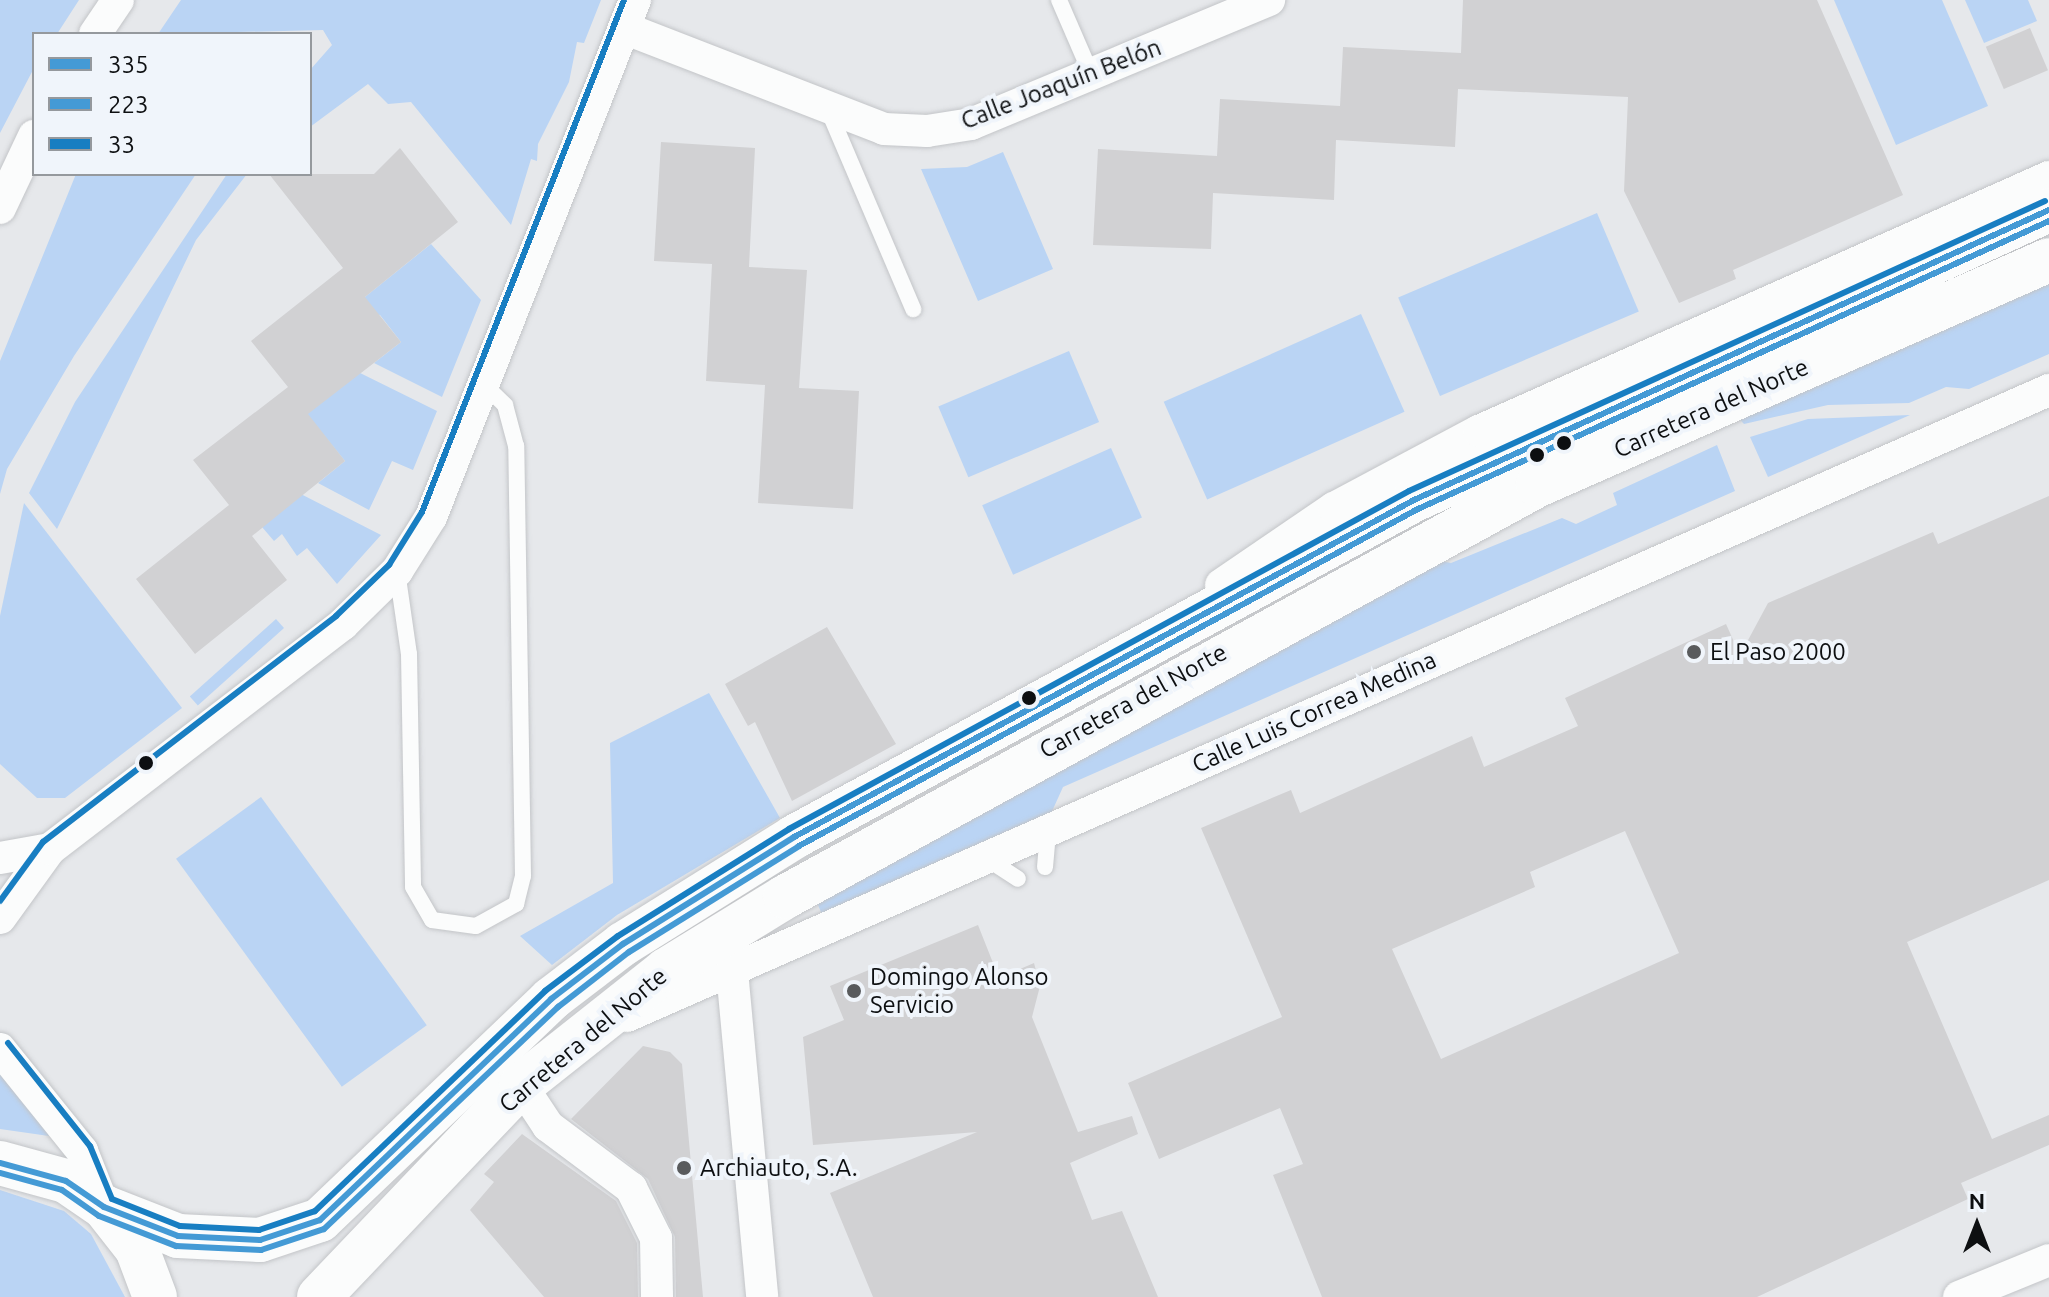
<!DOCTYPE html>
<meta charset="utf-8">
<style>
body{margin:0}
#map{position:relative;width:2049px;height:1297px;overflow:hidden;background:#e6e8eb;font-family:Ubuntu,sans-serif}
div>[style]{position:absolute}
.green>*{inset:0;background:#bad4f4;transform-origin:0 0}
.building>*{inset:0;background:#d1d1d3;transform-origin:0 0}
.roads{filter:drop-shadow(0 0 2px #c3c5c8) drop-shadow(0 0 2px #c3c5c8)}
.lane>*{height:16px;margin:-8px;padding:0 8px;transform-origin:8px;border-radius:8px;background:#fbfcfc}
.street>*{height:32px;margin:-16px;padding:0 16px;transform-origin:16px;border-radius:16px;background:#fbfcfc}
.secondary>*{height:44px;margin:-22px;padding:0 22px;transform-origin:22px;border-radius:22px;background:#fbfcfc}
.bus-1>*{height:6px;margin:-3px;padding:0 3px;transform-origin:3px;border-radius:3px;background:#449ad5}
.bus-2>*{height:6px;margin:-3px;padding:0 3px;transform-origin:3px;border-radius:3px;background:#449ad5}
.bus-3>*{height:6px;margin:-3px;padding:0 3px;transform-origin:3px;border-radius:3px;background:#187ec2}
.dots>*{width:22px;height:22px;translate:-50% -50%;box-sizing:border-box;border:4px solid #f0f5fb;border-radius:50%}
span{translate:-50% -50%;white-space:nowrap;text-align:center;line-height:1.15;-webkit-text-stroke:8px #f0f5fb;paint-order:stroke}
.street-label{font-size:24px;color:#0d0f11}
.poi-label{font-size:24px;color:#0d0f11}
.left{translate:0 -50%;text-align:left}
.legend{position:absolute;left:32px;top:32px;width:280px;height:144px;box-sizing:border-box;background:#f0f5fb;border:2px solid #95999d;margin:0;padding:10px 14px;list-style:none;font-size:24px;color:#0d0f11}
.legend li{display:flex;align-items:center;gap:16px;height:40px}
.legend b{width:40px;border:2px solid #95999d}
.north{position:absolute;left:1937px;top:1185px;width:80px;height:80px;-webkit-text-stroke:6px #f0f5fb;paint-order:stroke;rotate:0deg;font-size:22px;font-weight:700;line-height:32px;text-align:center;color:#0d0f11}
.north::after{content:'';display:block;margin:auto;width:28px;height:36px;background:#0d0f11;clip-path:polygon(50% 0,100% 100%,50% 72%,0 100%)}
</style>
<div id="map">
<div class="green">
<div style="clip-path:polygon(0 0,79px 0,57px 34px,34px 34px,34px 68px,0 133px)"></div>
<div style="clip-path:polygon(181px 0,601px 0,584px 43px,577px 42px,569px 82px,538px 144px,537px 161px,531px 159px,511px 225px,411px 102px,388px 104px,368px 84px,310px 127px,310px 70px,332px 45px,323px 30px,158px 34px)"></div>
<div style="clip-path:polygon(1834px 0,1942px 0,1988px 106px,1896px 145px)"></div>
<div style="clip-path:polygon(1965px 0,2028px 0,2037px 21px,1984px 43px)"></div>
<div style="clip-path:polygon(1003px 152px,1053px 269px,978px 301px,921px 169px,967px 167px)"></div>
<div style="clip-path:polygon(76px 174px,196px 174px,74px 356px,7px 469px,0 494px,0 361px)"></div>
<div style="clip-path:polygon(227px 174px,247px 174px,196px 240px,57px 529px,29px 493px,75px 402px)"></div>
<div style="left:1597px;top:213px;width:107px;height:216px;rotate:67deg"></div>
<div style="clip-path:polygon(431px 244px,481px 300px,442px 397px,374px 363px,401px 342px,380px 315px,350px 309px)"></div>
<div style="clip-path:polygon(2049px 278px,2049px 354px,1969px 389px,1946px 387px,1909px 403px,1828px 405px,1744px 424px,1737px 416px)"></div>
<div style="left:1361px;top:314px;width:107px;height:216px;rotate:66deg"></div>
<div style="left:1069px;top:351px;width:77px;height:142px;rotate:67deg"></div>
<div style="clip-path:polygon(352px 369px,437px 411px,413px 470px,392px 461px,369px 510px,318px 483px,345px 461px,323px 434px,292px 428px)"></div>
<div style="clip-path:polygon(1910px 415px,1768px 477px,1750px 437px,1808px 419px)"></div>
<div style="clip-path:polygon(1717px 445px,1735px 491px,1063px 787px,1049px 818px,823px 917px,816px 900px,1430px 559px,1451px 563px,1562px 518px,1576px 524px,1617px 505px,1613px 493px)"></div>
<div style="left:1111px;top:448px;width:76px;height:141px;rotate:66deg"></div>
<div style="clip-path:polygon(293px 490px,381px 535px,337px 584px,307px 548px,297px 556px,282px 534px,274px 541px,262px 527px)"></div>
<div style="clip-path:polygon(24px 503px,182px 708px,65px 798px,37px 798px,0 764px,0 616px)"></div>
<div style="left:276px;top:619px;width:12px;height:116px;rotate:48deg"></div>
<div style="clip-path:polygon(709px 693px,780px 818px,617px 915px,552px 965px,520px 936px,613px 883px,610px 743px)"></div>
<div style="left:261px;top:797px;width:282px;height:105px;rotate:54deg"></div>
<div style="clip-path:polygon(0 1072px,50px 1133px,49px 1136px,0 1129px)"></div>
<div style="clip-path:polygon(0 1190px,64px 1211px,91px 1234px,125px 1297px,0 1297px)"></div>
</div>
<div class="building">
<div style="clip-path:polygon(1463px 0,1817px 0,1903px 195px,1733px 270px,1736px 279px,1679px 303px,1624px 191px,1628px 97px,1458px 89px,1455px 147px,1336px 140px,1334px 200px,1213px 193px,1211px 249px,1093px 245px,1098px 149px,1217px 156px,1220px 99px,1340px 106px,1343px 47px,1461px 53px)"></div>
<div style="left:2030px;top:28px;width:46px;height:48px;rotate:67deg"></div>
<div style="clip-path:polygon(661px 142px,755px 148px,749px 267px,807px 270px,799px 388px,859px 391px,853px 509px,758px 503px,765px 385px,706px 381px,712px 264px,654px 261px)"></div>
<div style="clip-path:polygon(400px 148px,458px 222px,365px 297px,401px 342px,308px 414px,345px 461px,252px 536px,287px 580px,195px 654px,136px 579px,229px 505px,193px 460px,288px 387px,251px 341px,343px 268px,269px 174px,374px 174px)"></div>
<div style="clip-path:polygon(evenodd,2049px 496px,2049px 880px,1907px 942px,1992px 1139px,2049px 1115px,2049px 1145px,1961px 1183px,1968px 1199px,1757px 1297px,1322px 1297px,1273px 1175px,1303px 1164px,1280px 1108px,1159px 1159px,1128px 1083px,1282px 1017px,1201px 828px,1291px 790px,1300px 813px,1472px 736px,1484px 767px,1578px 726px,1565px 698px,1726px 624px,1740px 655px,1768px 603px,1933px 532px,1938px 544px,2049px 496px,1625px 831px,1679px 953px,1441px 1059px,1392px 949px,1535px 887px,1530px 872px,1625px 831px)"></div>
<div style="clip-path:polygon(827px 627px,896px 744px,792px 801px,755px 722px,748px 726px,725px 684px)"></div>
<div style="clip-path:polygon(978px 925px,999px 978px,1034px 963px,1040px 986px,1032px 1017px,1078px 1132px,1132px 1116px,1138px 1134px,1070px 1163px,1092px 1220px,1122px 1211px,1158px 1297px,873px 1297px,830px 1193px,977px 1132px,813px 1145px,803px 1037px,844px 1020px,830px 986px)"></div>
<div style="clip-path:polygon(643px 1046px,670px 1052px,682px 1064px,703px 1297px,676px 1297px,675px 1237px,648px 1179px,571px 1119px)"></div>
<div style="clip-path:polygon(522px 1134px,616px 1201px,637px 1243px,638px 1297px,544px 1297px,470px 1210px,494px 1182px,484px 1174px)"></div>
</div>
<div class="roads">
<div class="lane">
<div style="left:1059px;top:0;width:81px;rotate:66.6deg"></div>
<div style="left:827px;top:107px;width:220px;rotate:66.9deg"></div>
<div style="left:397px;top:571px;width:84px;rotate:81.8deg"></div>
<div style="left:409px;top:654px;width:233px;rotate:89deg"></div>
<div style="left:413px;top:887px;width:38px;rotate:60deg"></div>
<div style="left:432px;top:920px;width:44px;rotate:7.8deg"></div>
<div style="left:476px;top:926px;width:46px;rotate:-28.8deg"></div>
<div style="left:516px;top:904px;width:29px;rotate:-76deg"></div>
<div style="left:523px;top:876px;width:430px;rotate:-90.9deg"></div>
<div style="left:516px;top:446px;width:42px;rotate:-105deg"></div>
<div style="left:505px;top:405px;width:30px;rotate:-136deg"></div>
<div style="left:986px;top:858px;width:38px;rotate:33deg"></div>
<div style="left:1045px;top:867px;width:38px;rotate:-85deg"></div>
</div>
<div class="street">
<div style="left:624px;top:28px;width:279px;rotate:21.2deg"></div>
<div style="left:884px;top:129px;width:43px;rotate:2.7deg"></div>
<div style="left:927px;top:131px;width:45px;rotate:-9deg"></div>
<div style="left:971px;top:124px;width:323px;rotate:-22.6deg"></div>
<div style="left:95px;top:34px;width:41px;rotate:-55.9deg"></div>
<div style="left:0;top:208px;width:80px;rotate:-64.7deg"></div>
<div style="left:1221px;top:585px;width:137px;rotate:-34.3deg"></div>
<div style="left:1334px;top:508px;width:164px;rotate:-28deg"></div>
<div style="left:1479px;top:431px;width:624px;rotate:-24.02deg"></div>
<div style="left:0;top:858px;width:51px;rotate:-10.2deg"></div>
<div style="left:0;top:918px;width:85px;rotate:-54.1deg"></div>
<div style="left:50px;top:849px;width:369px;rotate:-37.5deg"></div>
<div style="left:343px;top:624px;width:76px;rotate:-44.5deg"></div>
<div style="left:397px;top:571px;width:64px;rotate:-57.8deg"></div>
<div style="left:431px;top:517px;width:556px;rotate:-68.47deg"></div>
<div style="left:732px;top:971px;width:327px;rotate:84.7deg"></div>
<div style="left:627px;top:1016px;width:1554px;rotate:-23.76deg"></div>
<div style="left:0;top:1049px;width:131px;rotate:51.2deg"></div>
<div style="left:82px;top:1151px;width:60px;rotate:68.6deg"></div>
<div style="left:521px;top:1085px;width:49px;rotate:56.6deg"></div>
<div style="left:548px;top:1126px;width:104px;rotate:36.8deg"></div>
<div style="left:631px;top:1188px;width:56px;rotate:63.4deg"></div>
<div style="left:656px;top:1238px;width:59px;rotate:89deg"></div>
<div style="left:1959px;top:1297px;width:97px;rotate:-22.3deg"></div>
</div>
<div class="secondary">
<div style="left:0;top:1163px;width:68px;rotate:15.3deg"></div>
<div style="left:66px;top:1181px;width:46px;rotate:34.4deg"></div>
<div style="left:104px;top:1207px;width:53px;rotate:51.8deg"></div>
<div style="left:137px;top:1249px;width:51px;rotate:69.4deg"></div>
<div style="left:104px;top:1207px;width:79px;rotate:21.4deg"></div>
<div style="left:178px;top:1236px;width:82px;rotate:2.8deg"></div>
<div style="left:260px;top:1240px;width:63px;rotate:-18.4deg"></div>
<div style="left:320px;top:1220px;width:320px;rotate:-43.7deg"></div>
<div style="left:551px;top:999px;width:91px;rotate:-37.4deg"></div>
<div style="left:623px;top:944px;width:202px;rotate:-32deg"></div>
<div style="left:794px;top:837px;width:706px;rotate:-28.53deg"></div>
<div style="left:1414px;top:500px;width:698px;rotate:-24.55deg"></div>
<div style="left:319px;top:1297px;width:293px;rotate:-46.4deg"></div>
<div style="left:521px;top:1085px;width:185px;rotate:-38.4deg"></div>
<div style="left:666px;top:970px;width:140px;rotate:-31.5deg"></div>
<div style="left:785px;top:897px;width:858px;rotate:-28.69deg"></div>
<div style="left:1538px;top:485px;width:558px;rotate:-23.76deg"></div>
</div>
</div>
<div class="bus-1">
<div style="left:0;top:1163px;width:68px;rotate:15.3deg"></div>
<div style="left:66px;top:1181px;width:46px;rotate:34.4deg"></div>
<div style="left:104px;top:1207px;width:79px;rotate:21.4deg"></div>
<div style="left:178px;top:1236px;width:82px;rotate:2.8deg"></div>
<div style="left:260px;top:1240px;width:63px;rotate:-18.4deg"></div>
<div style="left:320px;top:1220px;width:320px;rotate:-43.7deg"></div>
<div style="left:551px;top:999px;width:91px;rotate:-37.4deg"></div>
<div style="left:623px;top:944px;width:202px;rotate:-32deg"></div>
<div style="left:794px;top:837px;width:706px;rotate:-28.53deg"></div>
<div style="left:1414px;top:500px;width:698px;rotate:-24.55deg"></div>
</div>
<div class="bus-2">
<div style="left:0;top:1173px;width:64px;rotate:15.3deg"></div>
<div style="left:62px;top:1190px;width:45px;rotate:35.1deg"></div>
<div style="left:99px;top:1216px;width:83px;rotate:21.3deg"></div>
<div style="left:176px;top:1246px;width:85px;rotate:2.7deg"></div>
<div style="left:261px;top:1250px;width:66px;rotate:-18.4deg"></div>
<div style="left:324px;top:1229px;width:323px;rotate:-43.5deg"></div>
<div style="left:558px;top:1007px;width:90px;rotate:-37.8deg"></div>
<div style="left:629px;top:952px;width:200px;rotate:-31.9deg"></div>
<div style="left:799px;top:846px;width:705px;rotate:-28.57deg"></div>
<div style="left:1418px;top:509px;width:694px;rotate:-24.53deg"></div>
</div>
<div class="bus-3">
<div style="left:0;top:901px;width:73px;rotate:-53.9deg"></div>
<div style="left:43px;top:842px;width:370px;rotate:-37.6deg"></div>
<div style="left:336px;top:616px;width:74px;rotate:-43.9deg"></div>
<div style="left:389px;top:565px;width:62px;rotate:-58.1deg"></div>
<div style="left:422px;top:512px;width:550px;rotate:-68.47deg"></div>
<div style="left:8px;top:1043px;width:132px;rotate:51.5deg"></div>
<div style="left:90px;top:1146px;width:57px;rotate:67.5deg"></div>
<div style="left:112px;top:1199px;width:73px;rotate:21.7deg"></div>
<div style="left:180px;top:1226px;width:79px;rotate:2.9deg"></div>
<div style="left:259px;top:1230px;width:59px;rotate:-18.7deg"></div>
<div style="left:315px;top:1211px;width:318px;rotate:-43.7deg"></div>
<div style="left:545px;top:991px;width:91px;rotate:-37deg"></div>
<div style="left:618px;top:936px;width:202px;rotate:-32deg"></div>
<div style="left:789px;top:829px;width:706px;rotate:-28.6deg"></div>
<div style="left:1409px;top:491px;width:699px;rotate:-24.51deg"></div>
</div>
<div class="dots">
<div style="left:1564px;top:443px;background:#0d0f11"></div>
<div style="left:1537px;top:455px;background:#0d0f11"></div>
<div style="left:1694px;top:652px;background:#595b5d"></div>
<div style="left:1029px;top:698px;background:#0d0f11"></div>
<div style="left:146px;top:763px;background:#0d0f11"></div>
<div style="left:854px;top:991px;background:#595b5d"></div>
<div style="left:684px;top:1168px;background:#595b5d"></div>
</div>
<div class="street-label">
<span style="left:1061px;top:84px;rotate:-21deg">Calle Joaquín Belón</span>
<span style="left:1711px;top:408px;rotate:-24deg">Carretera del Norte</span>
<span style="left:1133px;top:701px;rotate:-29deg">Carretera del Norte</span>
<span style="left:1314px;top:712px;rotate:-24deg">Calle Luis Correa Medina</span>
<span style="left:583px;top:1040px;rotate:-40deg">Carretera del Norte</span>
</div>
<div class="poi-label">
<span class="left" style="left:1710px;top:652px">El Paso 2000</span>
<span class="left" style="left:870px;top:991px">Domingo Alonso<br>Servicio</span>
<span class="left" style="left:700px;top:1168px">Archiauto, S.A.</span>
</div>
<ul class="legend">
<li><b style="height:10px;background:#449ad5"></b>335</li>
<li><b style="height:10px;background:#449ad5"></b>223</li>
<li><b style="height:10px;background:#187ec2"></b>33</li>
</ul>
<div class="north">N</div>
</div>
